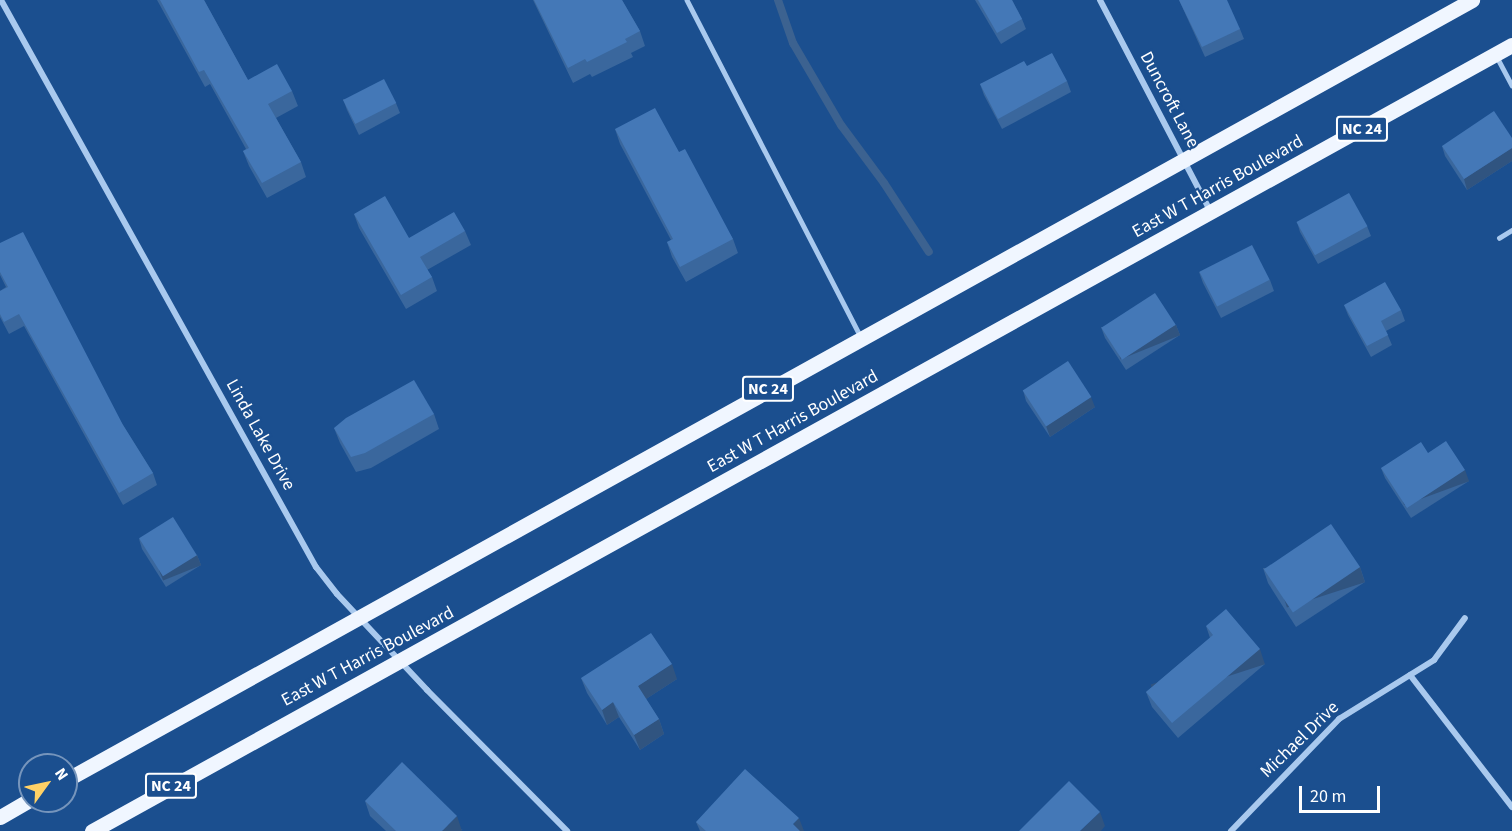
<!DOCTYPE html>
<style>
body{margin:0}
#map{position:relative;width:1512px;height:831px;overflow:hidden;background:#1b4f8f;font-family:"Source Sans 3",sans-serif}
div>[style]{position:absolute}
.stream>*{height:8px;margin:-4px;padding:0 4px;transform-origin:4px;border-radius:4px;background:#3c6290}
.lane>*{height:4.5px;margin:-2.25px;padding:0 2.25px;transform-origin:2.25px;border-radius:2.25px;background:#a9c9ee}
.street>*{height:6px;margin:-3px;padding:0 3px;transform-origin:3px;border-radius:3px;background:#a9c9ee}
.primary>*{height:15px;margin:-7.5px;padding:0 7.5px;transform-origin:7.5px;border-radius:7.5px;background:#f0f6ff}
.wall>*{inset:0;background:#3a679d}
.shaded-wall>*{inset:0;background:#305480;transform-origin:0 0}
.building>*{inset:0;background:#4478b7;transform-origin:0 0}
span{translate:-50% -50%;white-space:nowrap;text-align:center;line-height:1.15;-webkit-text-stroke:4.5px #1b4f8f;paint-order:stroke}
.shield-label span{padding:2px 4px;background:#1b4f8f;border:2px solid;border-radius:4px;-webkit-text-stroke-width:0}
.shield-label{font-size:16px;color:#fff;font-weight:700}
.street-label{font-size:18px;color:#fff}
.north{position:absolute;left:18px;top:753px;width:60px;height:60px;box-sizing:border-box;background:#1b4f8f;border:2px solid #7695bc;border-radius:50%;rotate:57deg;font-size:16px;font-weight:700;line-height:24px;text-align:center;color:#fff}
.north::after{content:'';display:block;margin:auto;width:21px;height:27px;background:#ffd166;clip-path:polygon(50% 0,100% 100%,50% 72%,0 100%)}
.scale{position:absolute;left:1299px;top:786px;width:81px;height:27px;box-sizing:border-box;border:3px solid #fff;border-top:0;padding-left:8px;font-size:18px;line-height:21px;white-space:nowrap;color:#fff;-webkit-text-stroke:4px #1b4f8f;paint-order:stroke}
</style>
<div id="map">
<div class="stream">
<div style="left:778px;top:0;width:46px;rotate:70.8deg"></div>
<div style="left:793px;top:43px;width:95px;rotate:59.7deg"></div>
<div style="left:841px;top:125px;width:72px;rotate:53.4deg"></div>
<div style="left:884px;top:183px;width:82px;rotate:56.9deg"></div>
</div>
<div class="lane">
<div style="left:687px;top:0;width:379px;rotate:62.7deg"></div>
<div style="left:1497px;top:57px;width:32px;rotate:62deg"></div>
<div style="left:1499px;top:238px;width:15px;rotate:-32deg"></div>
</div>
<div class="street">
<div style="left:1px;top:0;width:649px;rotate:60.95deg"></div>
<div style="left:316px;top:567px;width:34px;rotate:52deg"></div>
<div style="left:337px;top:594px;width:132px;rotate:46.8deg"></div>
<div style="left:427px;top:690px;width:199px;rotate:45.2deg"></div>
<div style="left:1100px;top:0;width:237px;rotate:62.4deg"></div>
<div style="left:1410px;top:675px;width:167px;rotate:52.3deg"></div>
<div style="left:1231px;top:831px;width:156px;rotate:-46deg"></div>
<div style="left:1339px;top:719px;width:112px;rotate:-31.8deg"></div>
<div style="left:1434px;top:660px;width:52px;rotate:-53.6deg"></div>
</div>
<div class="primary">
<div style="left:66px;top:780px;width:1608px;rotate:-29.02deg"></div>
<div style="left:0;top:817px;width:34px;rotate:-30deg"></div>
<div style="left:92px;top:831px;width:1623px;rotate:-28.97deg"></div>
</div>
<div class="wall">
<div style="clip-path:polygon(157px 0,204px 0,248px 80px,292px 91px,298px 106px,276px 118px,301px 162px,306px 177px,267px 198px,249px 166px,243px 151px,246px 149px,210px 84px,205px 87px)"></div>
<div style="clip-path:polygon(533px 0,622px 0,640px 31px,645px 46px,631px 53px,633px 57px,592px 77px,590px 74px,573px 83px)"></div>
<div style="clip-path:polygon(975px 0,1012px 0,1022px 19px,1026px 29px,1001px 44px)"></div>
<div style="clip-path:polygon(1179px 0,1240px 29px,1244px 39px,1205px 57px)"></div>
<div style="clip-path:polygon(1027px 66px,1067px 81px,1071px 92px,1002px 129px,984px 95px,980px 84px)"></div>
<div style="clip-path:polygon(343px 99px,396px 103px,400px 113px,359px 135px,347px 110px)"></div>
<div style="clip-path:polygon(615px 129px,679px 152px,733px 239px,738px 253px,686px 282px,672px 257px,667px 242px,671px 240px,620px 144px)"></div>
<div style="clip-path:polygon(1512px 138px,1512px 161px,1467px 190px,1445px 156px,1442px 146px)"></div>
<div style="clip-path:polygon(354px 214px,409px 238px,465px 231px,471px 245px,427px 270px,432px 277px,437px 291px,406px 309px,359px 228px)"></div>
<div style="clip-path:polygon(1297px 222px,1367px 226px,1371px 236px,1318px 264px,1300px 232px)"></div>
<div style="clip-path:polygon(0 243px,123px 425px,153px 473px,157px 485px,123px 505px,24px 326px,9px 334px,0 317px,0 291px,6px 287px,0 275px)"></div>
<div style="clip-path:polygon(1199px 272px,1270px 280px,1274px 291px,1221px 318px,1203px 283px)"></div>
<div style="clip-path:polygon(1344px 305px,1401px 310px,1405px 321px,1386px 331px,1392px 345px,1371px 357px,1348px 315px)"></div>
<div style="clip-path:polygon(1176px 325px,1180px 335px,1126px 370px,1105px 338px,1101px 327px)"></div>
<div style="clip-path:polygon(1023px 390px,1095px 407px,1050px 437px,1026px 401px)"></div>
<div style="clip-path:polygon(434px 414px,439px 429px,371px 468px,356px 472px,340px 443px,334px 428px)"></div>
<div style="clip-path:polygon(1428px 453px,1469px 481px,1411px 518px,1385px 478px,1381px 468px)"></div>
<div style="clip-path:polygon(139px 539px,197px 555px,201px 565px,166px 587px,142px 549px)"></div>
<div style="clip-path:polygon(1360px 567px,1365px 582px,1296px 627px,1268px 583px,1263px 568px)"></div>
<div style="clip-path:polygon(1206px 626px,1265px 664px,1178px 738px,1152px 707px,1146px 692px,1210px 638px)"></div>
<div style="clip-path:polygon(581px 678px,677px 679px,646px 699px,659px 719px,664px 734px,640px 750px,619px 717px,607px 725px,587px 693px)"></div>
<div style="clip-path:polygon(365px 801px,463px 830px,386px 831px,370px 816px)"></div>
<div style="clip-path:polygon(696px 822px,804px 831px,700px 831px)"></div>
</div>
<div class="shaded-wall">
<div style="clip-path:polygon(1512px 148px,1512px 161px,1467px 190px,1464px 179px)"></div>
<div style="left:1176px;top:325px;width:11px;height:64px;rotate:68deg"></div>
<div style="clip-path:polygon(1091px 397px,1095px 407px,1050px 437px,1046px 426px)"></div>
<div style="left:1465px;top:470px;width:12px;height:69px;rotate:70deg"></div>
<div style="left:197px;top:555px;width:11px;height:41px;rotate:68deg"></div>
<div style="left:1360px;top:567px;width:16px;height:82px;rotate:72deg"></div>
<div style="left:1260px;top:649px;width:16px;height:115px;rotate:72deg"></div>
<div style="clip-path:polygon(672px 664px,677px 679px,643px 701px,638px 686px)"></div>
<div style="clip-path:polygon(613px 702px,619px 717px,607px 725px,602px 710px)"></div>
<div style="clip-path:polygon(659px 719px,664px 734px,640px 750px,634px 735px)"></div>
<div style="clip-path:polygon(1100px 812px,1105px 826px,1101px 831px,1080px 831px)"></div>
<div style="clip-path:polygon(457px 816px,462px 831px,442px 831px)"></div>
<div style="clip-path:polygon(799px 818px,804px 831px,796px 831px,793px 824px)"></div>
</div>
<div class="building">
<div style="clip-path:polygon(160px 0,204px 0,248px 80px,277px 64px,292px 91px,268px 104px,301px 162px,262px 183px,243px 151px,249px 148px,204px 70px,199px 72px)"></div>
<div style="clip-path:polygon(534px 0,622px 0,640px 31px,625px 39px,627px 42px,587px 62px,585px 59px,568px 68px)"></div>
<div style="clip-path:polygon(978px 0,1012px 0,1022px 19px,997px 33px)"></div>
<div style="clip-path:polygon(1179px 0,1227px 0,1240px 29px,1202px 47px)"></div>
<div style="clip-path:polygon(1052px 53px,1067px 81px,998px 119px,980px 84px,1024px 61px,1027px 66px)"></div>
<div style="left:384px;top:79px;width:27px;height:46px;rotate:63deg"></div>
<div style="clip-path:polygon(655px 108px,679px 152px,685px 149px,733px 239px,680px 267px,667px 242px,673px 239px,615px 129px)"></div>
<div style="clip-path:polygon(1494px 111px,1512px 138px,1512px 148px,1464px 179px,1442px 146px)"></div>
<div style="left:1349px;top:193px;width:38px;height:60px;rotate:61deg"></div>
<div style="clip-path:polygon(385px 196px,409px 238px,454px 212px,465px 231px,420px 257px,432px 277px,401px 295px,354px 214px)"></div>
<div style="clip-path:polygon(23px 232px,123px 425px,153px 473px,119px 493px,19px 314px,4px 322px,0 314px,0 291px,8px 287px,0 272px,0 243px)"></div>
<div style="left:1252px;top:245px;width:39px;height:59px;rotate:63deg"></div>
<div style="clip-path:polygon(1385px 282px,1401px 310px,1381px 321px,1388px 335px,1367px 346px,1344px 305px)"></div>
<div style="left:1155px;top:293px;width:38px;height:64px;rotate:57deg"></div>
<div style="left:1068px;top:361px;width:43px;height:54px;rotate:57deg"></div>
<div style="clip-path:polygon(414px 380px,434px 414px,365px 453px,351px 457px,334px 428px,346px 418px)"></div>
<div style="clip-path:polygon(1446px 441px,1465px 470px,1407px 508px,1381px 468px,1421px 442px,1428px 453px)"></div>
<div style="left:173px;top:517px;width:45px;height:40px;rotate:58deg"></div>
<div style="left:1331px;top:524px;width:52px;height:81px;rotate:56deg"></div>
<div style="clip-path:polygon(1226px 609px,1260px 649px,1172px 723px,1146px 692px,1213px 635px,1206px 626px)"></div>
<div style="clip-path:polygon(651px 633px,672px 664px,638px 686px,659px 719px,634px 735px,613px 702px,602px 710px,581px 678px)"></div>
<div style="clip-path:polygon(402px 762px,457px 816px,442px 831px,396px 831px,365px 801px)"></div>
<div style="clip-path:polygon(745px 769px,799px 818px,793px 824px,800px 831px,706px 831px,696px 822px)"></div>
<div style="clip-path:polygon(1069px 781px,1100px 812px,1080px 831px,1019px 831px)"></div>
</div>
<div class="shield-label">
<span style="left:1362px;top:129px">NC 24</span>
<span style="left:768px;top:389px">NC 24</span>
<span style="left:171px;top:786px">NC 24</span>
</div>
<div class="street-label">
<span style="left:1169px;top:100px;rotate:62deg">Duncroft Lane</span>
<span style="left:1218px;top:187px;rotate:-29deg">East W T Harris Boulevard</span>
<span style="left:793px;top:422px;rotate:-29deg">East W T Harris Boulevard</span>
<span style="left:260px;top:435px;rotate:61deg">Linda Lake Drive</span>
<span style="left:368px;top:657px;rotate:-28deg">East W T Harris Boulevard</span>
<span style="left:1300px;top:740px;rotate:-44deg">Michael Drive</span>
</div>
<div class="north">N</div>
<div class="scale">20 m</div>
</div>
